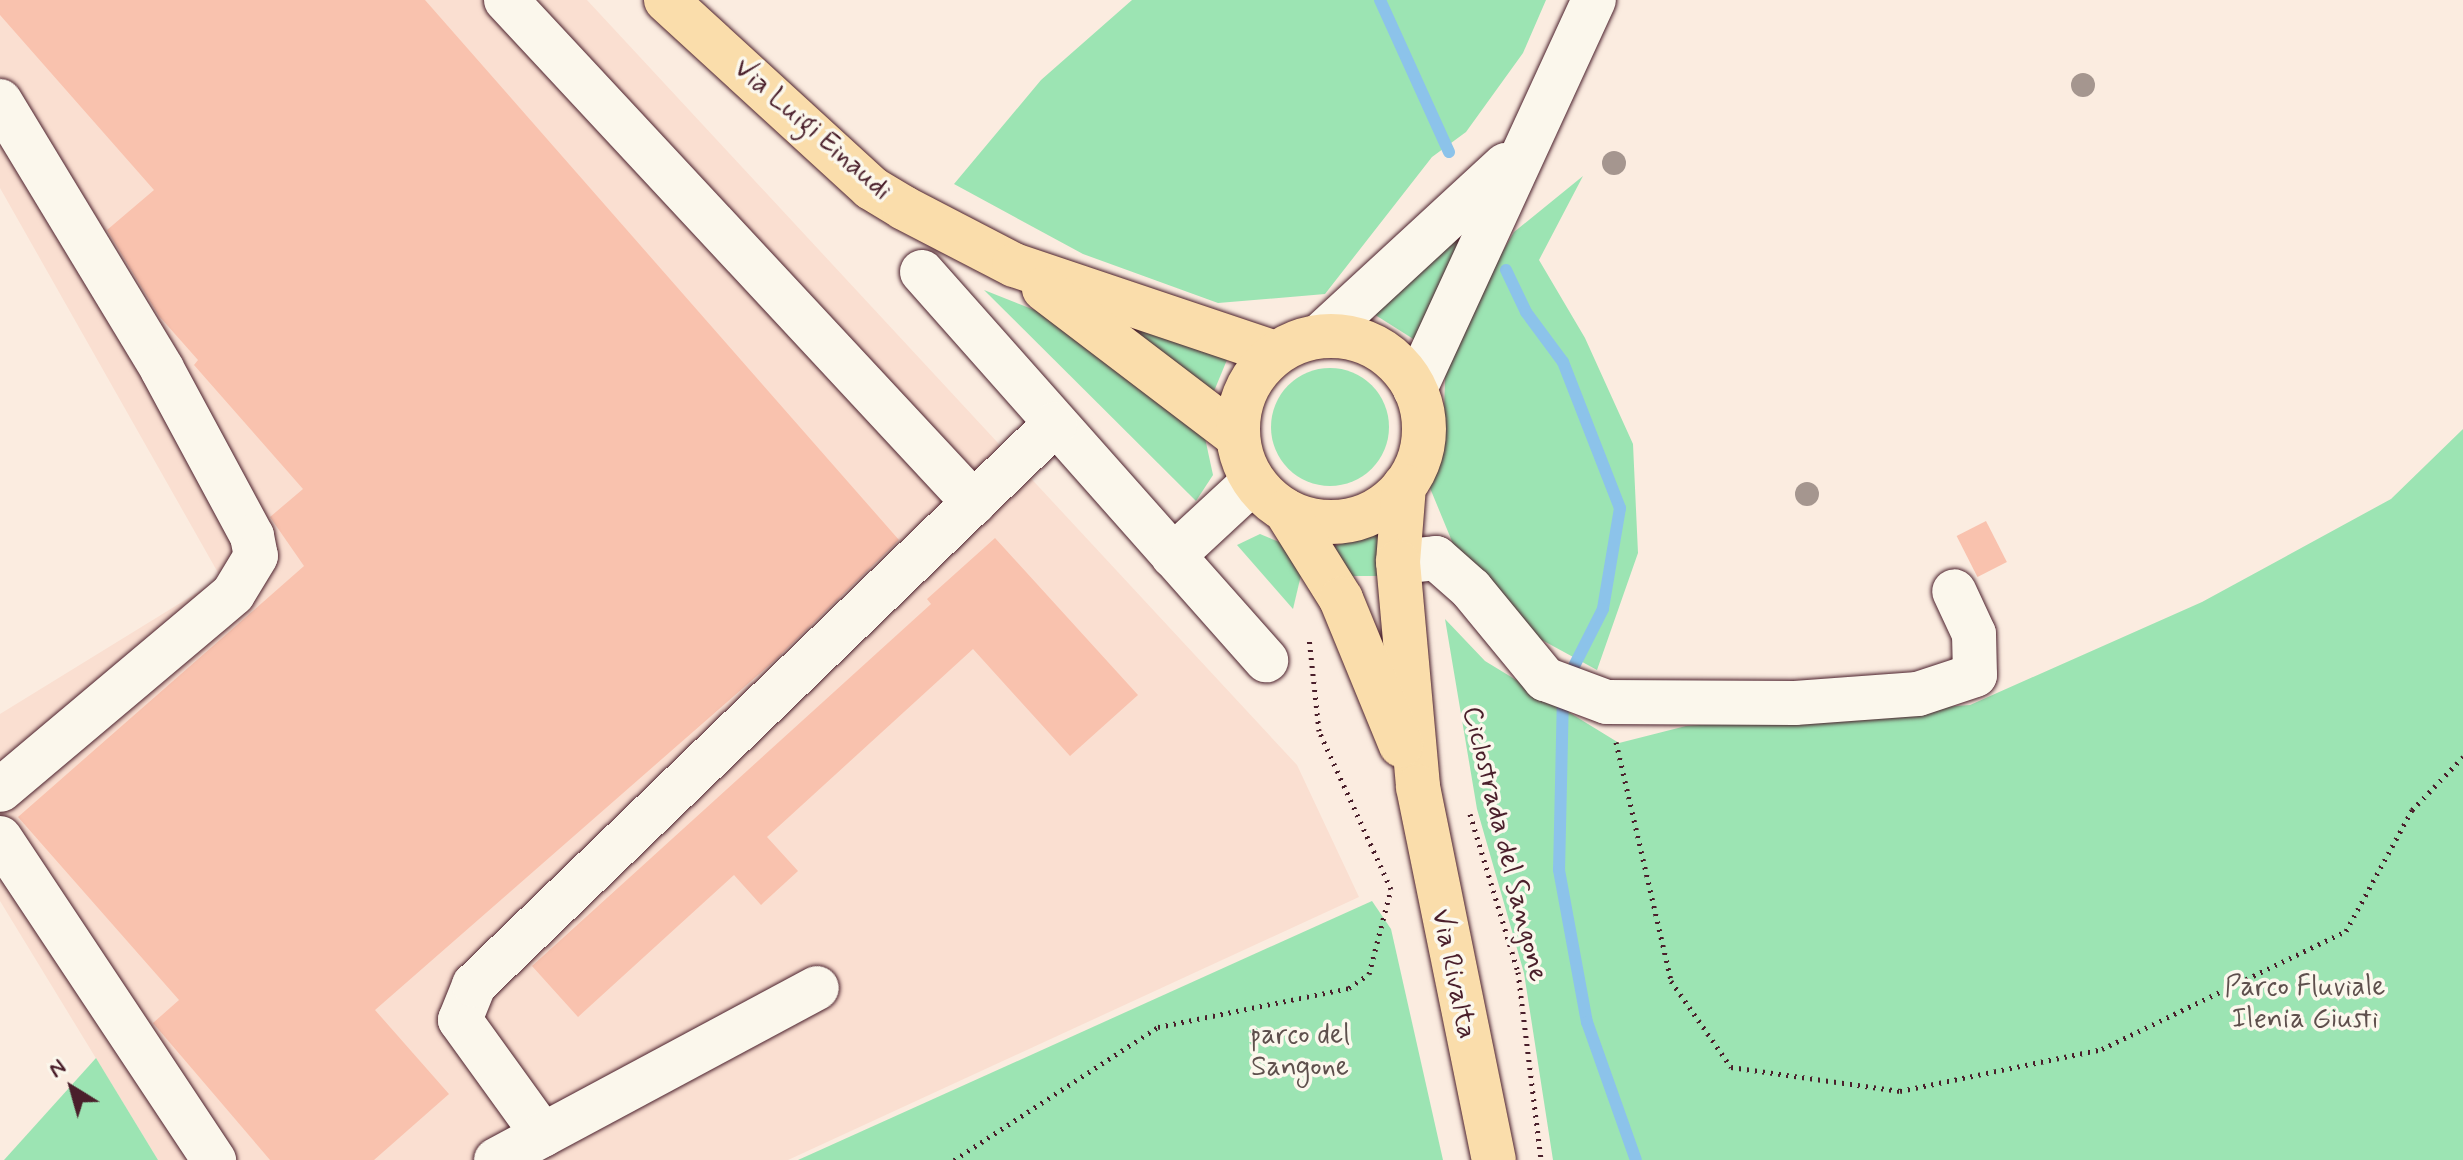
<!DOCTYPE html>
<style>
body{margin:0}
#map{position:relative;width:2463px;height:1160px;overflow:hidden;background:#fbece0;font-family:Mynerve,sans-serif}
div>[style]{position:absolute}
.built>*{inset:0;background:#fadfd1}
.green>*{inset:0;background:#9ce4b3}
.round{border-radius:50%}
.stream>*{height:12px;margin:-6px;padding:0 6px;transform-origin:6px;border-radius:6px;background:#8cc3ea}
.building>*{inset:0;background:#f9c2ae;transform-origin:0 0}
.path>*{height:5px;margin-top:-2.5px;transform-origin:0;background:repeating-linear-gradient(90deg,#4a1f2b 0 2px,transparent 0 8px)}
.roads{filter:drop-shadow(0 0 2px #4a1f2b) drop-shadow(0 0 2px #4a1f2b)}
.minor>*{height:44px;margin:-22px;padding:0 22px;transform-origin:22px;border-radius:22px;background:#fbf7ec}
.major>*{height:44px;margin:-22px;padding:0 22px;transform-origin:22px;border-radius:22px;background:#faddab}
.major>.ring{margin:-22px;padding:0;box-sizing:content-box;background:none;border:44px solid #faddab;border-radius:50%}
.trees>*{width:24px;height:24px;margin:-12px;border-radius:50%;background:#a5968f}
span{translate:-50% -50%;white-space:nowrap;text-align:center;line-height:1.15;-webkit-text-stroke:7px #fbf7ec;paint-order:stroke}
.street-label{font-size:28px;color:#4a1f2b}
.park-label{font-size:28px;color:#5e504d}
.north{position:absolute;left:32px;top:1048px;width:80px;height:80px;-webkit-text-stroke:6px #fbf7ec;paint-order:stroke;rotate:323deg;font-size:22px;font-weight:700;line-height:32px;text-align:center;color:#4a1f2b}
.north::after{content:'';display:block;margin:auto;width:28px;height:36px;background:#4a1f2b;clip-path:polygon(50% 0,100% 100%,50% 72%,0 100%)}
</style>
<div id="map">
<div class="built">
<div style="clip-path:polygon(0 0,587px 0,1297px 765px,1359px 897px,788px 1160px,158px 1160px,0 901px,0 714px,221px 578px,0 188px)"></div>
</div>
<div class="green">
<div style="clip-path:polygon(1132px 0,1546px 0,1523px 53px,1466px 132px,1432px 157px,1325px 294px,1218px 303px,1083px 254px,954px 184px,1041px 80px)"></div>
<div style="clip-path:polygon(1583px 176px,1539px 260px,1585px 338px,1633px 444px,1638px 553px,1597px 670px,1507px 621px,1456px 551px,1430px 488px,1444px 411px,1446px 349px,1514px 232px)"></div>
<div style="clip-path:polygon(1491px 188px,1418px 342px,1369px 311px)"></div>
<div style="clip-path:polygon(984px 290px,1037px 311px,1205px 438px,1213px 475px,1196px 501px)"></div>
<div style="clip-path:polygon(1097px 308px,1229px 355px,1212px 396px)"></div>
<div class="round" style="left:1271px;top:368px;width:118px;height:118px"></div>
<div style="clip-path:polygon(2463px 429px,2463px 1160px,1553px 1160px,1524px 973px,1477px 809px,1445px 619px,1485px 661px,1619px 743px,1686px 726px,1970px 705px,2202px 602px,2391px 499px)"></div>
<div style="clip-path:polygon(1385px 531px,1387px 576px,1352px 576px,1334px 546px)"></div>
<div style="clip-path:polygon(1260px 534px,1284px 544px,1301px 575px,1293px 609px,1237px 545px)"></div>
<div style="clip-path:polygon(1372px 901px,1391px 929px,1443px 1160px,798px 1160px)"></div>
<div style="clip-path:polygon(96px 1058px,158px 1160px,4px 1160px)"></div>
</div>
<div class="stream">
<div style="left:1380px;top:0;width:167px;rotate:65.6deg"></div>
<div style="left:1506px;top:270px;width:47px;rotate:64.5deg"></div>
<div style="left:1526px;top:312px;width:62px;rotate:53.5deg"></div>
<div style="left:1563px;top:362px;width:157px;rotate:68.7deg"></div>
<div style="left:1620px;top:508px;width:102px;rotate:99.6deg"></div>
<div style="left:1603px;top:609px;width:77px;rotate:116.9deg"></div>
<div style="left:1563px;top:695px;width:175px;rotate:91.3deg"></div>
<div style="left:1559px;top:870px;width:155px;rotate:79.6deg"></div>
<div style="left:1587px;top:1022px;width:146px;rotate:70.5deg"></div>
</div>
<div class="building">
<div style="clip-path:polygon(0 0,425px 0,899px 540px,774px 661px,375px 1010px,449px 1094px,374px 1160px,270px 1160px,153px 1023px,179px 1000px,18px 817px,304px 566px,270px 517px,303px 489px,194px 365px,198px 360px,159px 316px,107px 230px,154px 190px,0 15px)"></div>
<div style="left:1986px;top:521px;width:46px;height:33px;rotate:63deg"></div>
<div style="clip-path:polygon(995px 538px,1138px 695px,1070px 756px,973px 649px,767px 837px,798px 871px,761px 905px,734px 875px,578px 1017px,532px 966px,931px 604px,927px 599px)"></div>
</div>
<div class="path">
<div style="left:1616px;top:742px;width:245px;rotate:77deg"></div>
<div style="left:1671px;top:981px;width:105px;rotate:55.1deg"></div>
<div style="left:1731px;top:1067px;width:171px;rotate:8.1deg"></div>
<div style="left:1900px;top:1091px;width:206px;rotate:-11.7deg"></div>
<div style="left:2102px;top:1049px;width:271px;rotate:-25.8deg"></div>
<div style="left:2346px;top:931px;width:138px;rotate:-61.4deg"></div>
<div style="left:2412px;top:810px;width:74px;rotate:-46.1deg"></div>
<div style="left:1470px;top:814px;width:165px;rotate:73.1deg"></div>
<div style="left:1518px;top:972px;width:189px;rotate:83deg"></div>
<div style="left:954px;top:1160px;width:244px;rotate:-33.1deg"></div>
<div style="left:1158px;top:1027px;width:195px;rotate:-11.5deg"></div>
<div style="left:1349px;top:988px;width:24px;rotate:-35deg"></div>
<div style="left:1369px;top:974px;width:88px;rotate:-75.5deg"></div>
<div style="left:1391px;top:889px;width:174px;rotate:-114.5deg"></div>
<div style="left:1319px;top:731px;width:94px;rotate:-96.1deg"></div>
</div>
<div class="roads">
<div class="minor">
<div style="left:506px;top:0;width:687px;rotate:47.06deg"></div>
<div style="left:0;top:101px;width:313px;rotate:58.8deg"></div>
<div style="left:162px;top:369px;width:190px;rotate:61.7deg"></div>
<div style="left:252px;top:536px;width:20px;rotate:79deg"></div>
<div style="left:256px;top:556px;width:44px;rotate:121.2deg"></div>
<div style="left:233px;top:594px;width:304px;rotate:139.9deg"></div>
<div style="left:922px;top:272px;width:519px;rotate:48.44deg"></div>
<div style="left:1320px;top:336px;width:252px;rotate:-42.7deg"></div>
<div style="left:1415px;top:389px;width:428px;rotate:-65.3deg"></div>
<div style="left:1173px;top:556px;width:109px;rotate:-42.8deg"></div>
<div style="left:1398px;top:562px;width:38px;rotate:-6deg"></div>
<div style="left:1436px;top:558px;width:47px;rotate:41.5deg"></div>
<div style="left:1471px;top:589px;width:117px;rotate:50.6deg"></div>
<div style="left:1545px;top:679px;width:66px;rotate:20.4deg"></div>
<div style="left:1607px;top:702px;width:188px;rotate:0.3deg"></div>
<div style="left:1795px;top:703px;width:123px;rotate:-4.2deg"></div>
<div style="left:1918px;top:694px;width:60px;rotate:-18.4deg"></div>
<div style="left:1975px;top:675px;width:41px;rotate:-91.4deg"></div>
<div style="left:1974px;top:634px;width:47px;rotate:-114.9deg"></div>
<div style="left:0;top:838px;width:387px;rotate:56.4deg"></div>
<div style="left:543px;top:1135px;width:142px;rotate:-125.8deg"></div>
<div style="left:460px;top:1020px;width:38px;rotate:-68deg"></div>
<div style="left:474px;top:985px;width:808px;rotate:-44deg"></div>
<div style="left:496px;top:1160px;width:364px;rotate:-28.2deg"></div>
</div>
<div class="major">
<div style="left:666px;top:0;width:278px;rotate:42.5deg"></div>
<div style="left:871px;top:188px;width:39px;rotate:31deg"></div>
<div style="left:904px;top:208px;width:124px;rotate:27.4deg"></div>
<div style="left:1014px;top:265px;width:276px;rotate:18.6deg"></div>
<div style="left:1044px;top:289px;width:243px;rotate:37.3deg"></div>
<div class="ring" style="left:1238px;top:336px;width:142px;height:142px"></div>
<div style="left:1404px;top:486px;width:76px;rotate:94.5deg"></div>
<div style="left:1398px;top:562px;width:226px;rotate:84.9deg"></div>
<div style="left:1418px;top:787px;width:381px;rotate:78.5deg"></div>
<div style="left:1286px;top:511px;width:104px;rotate:58deg"></div>
<div style="left:1341px;top:599px;width:158px;rotate:67.7deg"></div>
</div>
</div>
<div class="trees">
<div style="left:2083px;top:85px"></div>
<div style="left:1614px;top:163px"></div>
<div style="left:1807px;top:494px"></div>
</div>
<div class="street-label">
<span style="left:812px;top:130px;rotate:41deg">Via Luigi Einaudi</span>
<span style="left:1504px;top:844px;rotate:76deg">Ciclostrada del Sangone</span>
<span style="left:1453px;top:974px;rotate:78deg">Via Rivalta</span>
</div>
<div class="park-label">
<span style="left:2305px;top:1004px">Parco Fluviale<br>Ilenia Giusti</span>
<span style="left:1300px;top:1052px">parco del<br>Sangone</span>
</div>
<div class="north">N</div>
</div>
